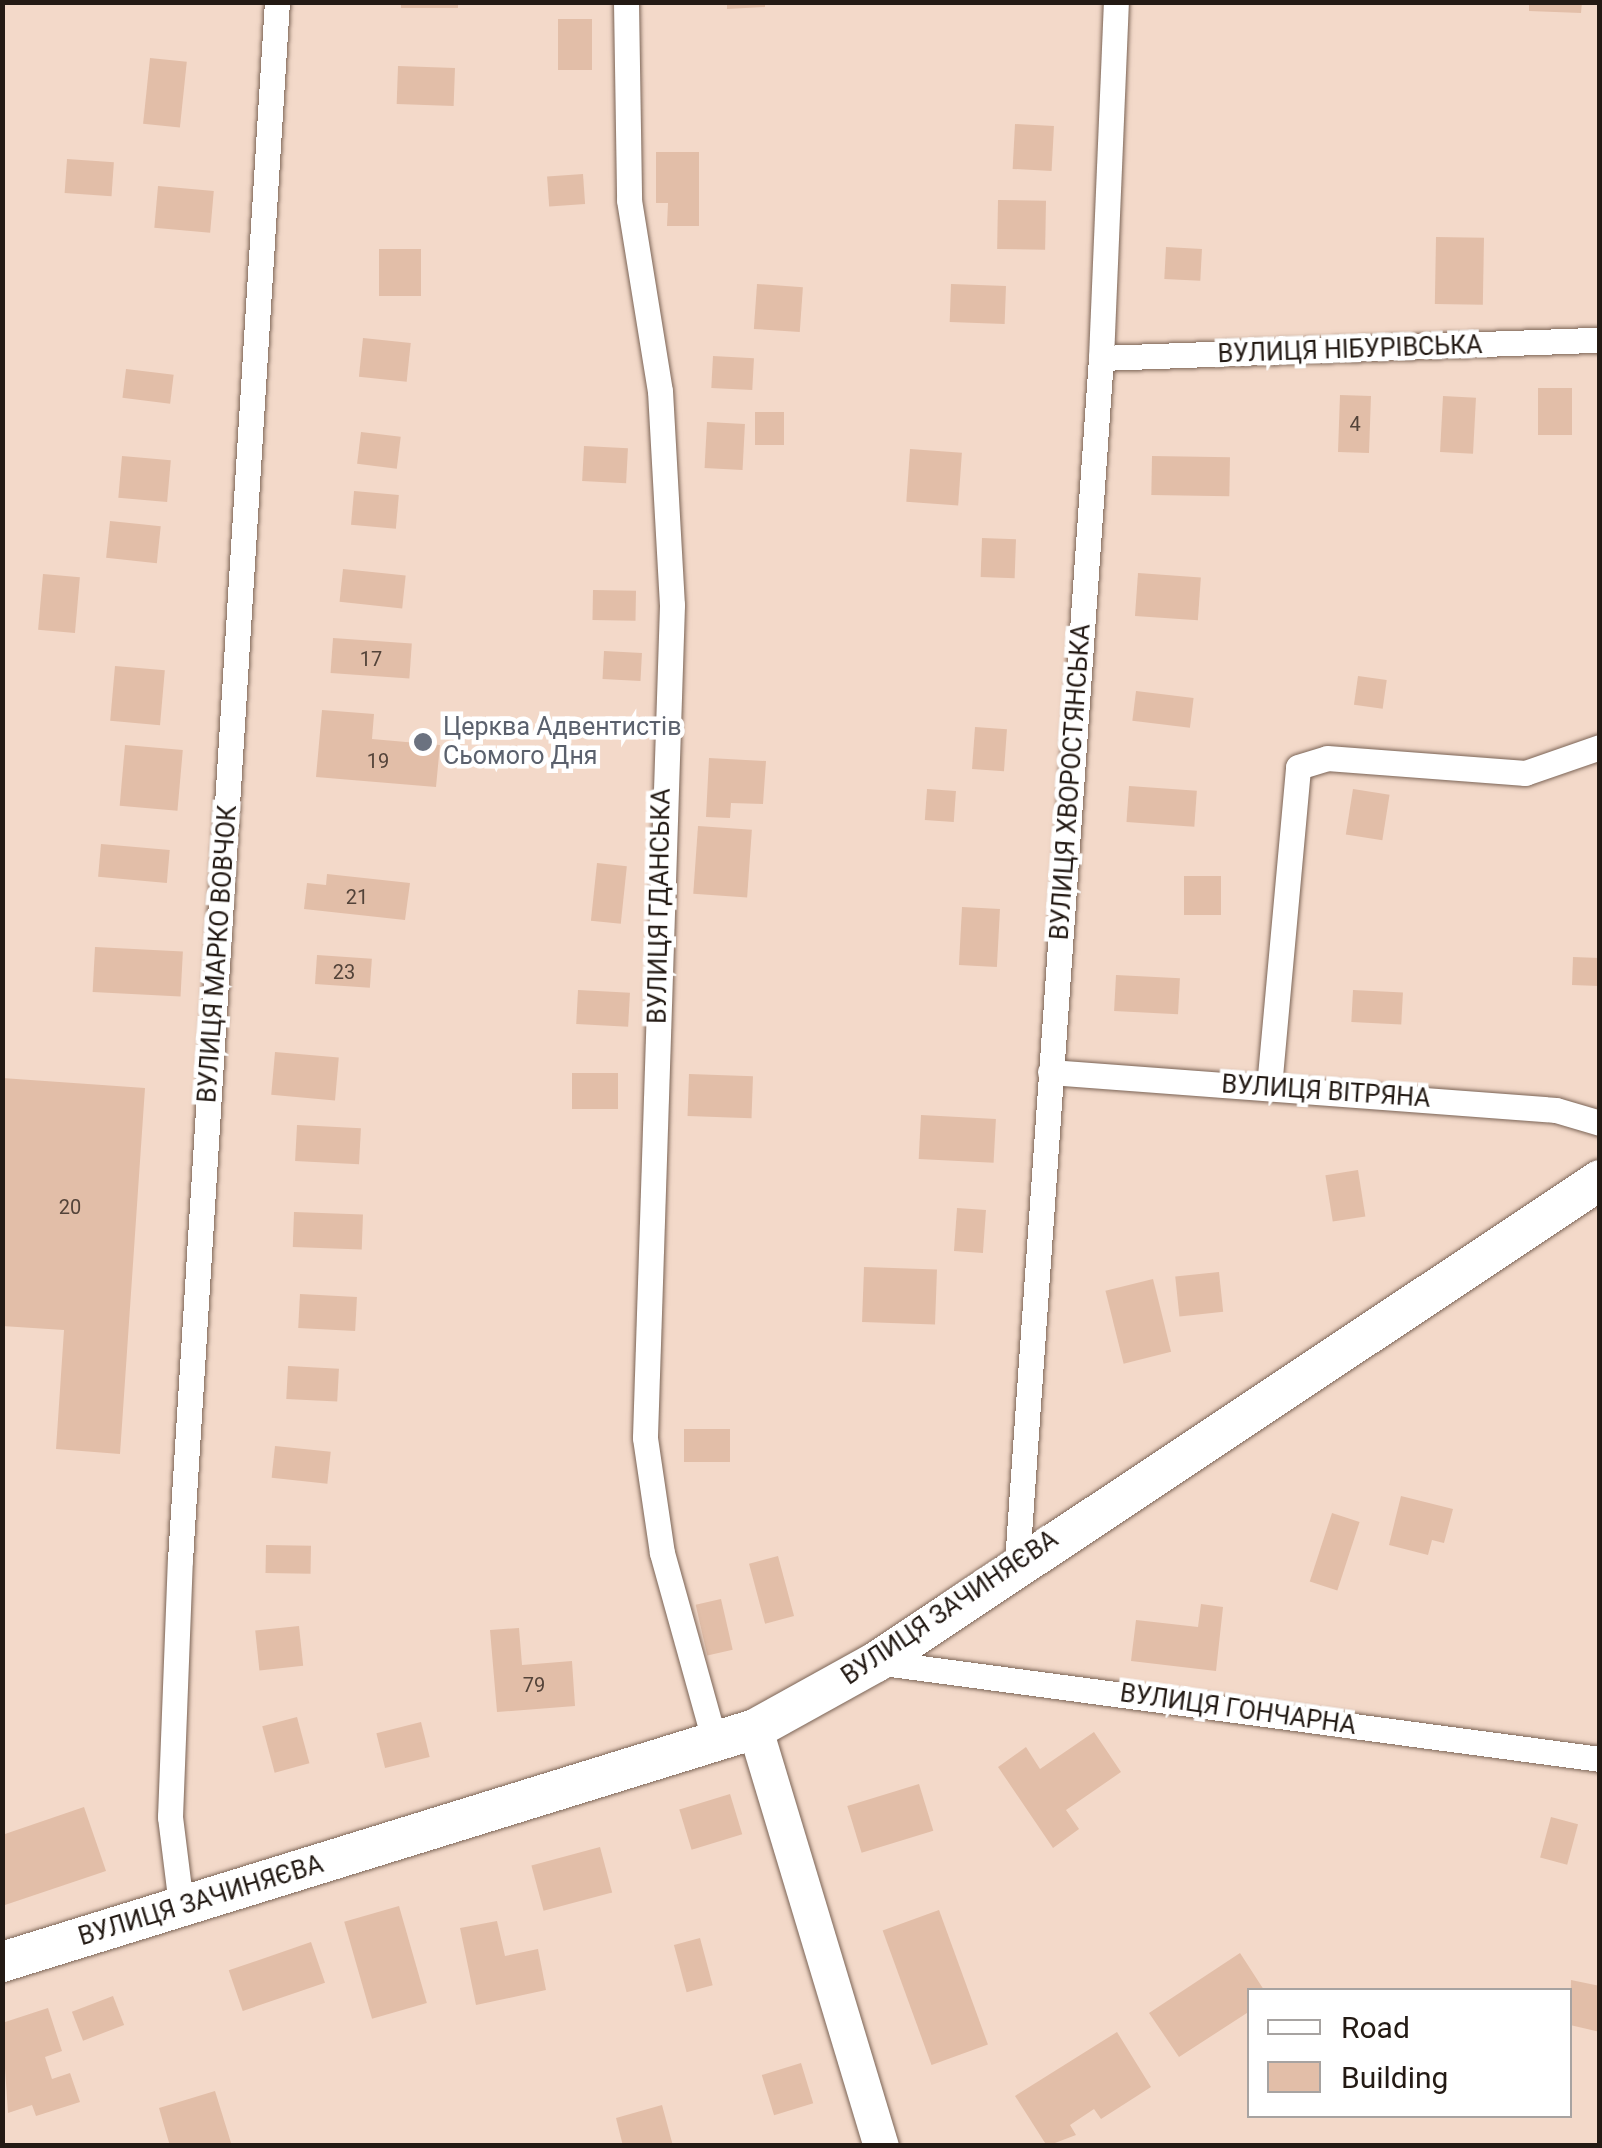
<!DOCTYPE html>
<meta charset="utf-8">
<style>
body{margin:0}
#map{position:relative;width:1602px;height:2148px;overflow:hidden;background:#f3d9c9;font-family:Roboto,sans-serif}
div>[style]{position:absolute}
.building>*{inset:0;background:#e2bea8;transform-origin:0 0}
.roads{filter:drop-shadow(0 0 2px #7b6456) drop-shadow(0 0 2px #7b6456)}
.street>*{height:25px;margin:-12.5px;padding:0 12.5px;transform-origin:12.5px;border-radius:12.5px;background:#fff}
.secondary>*{height:35px;margin:-17.5px;padding:0 17.5px;transform-origin:17.5px;border-radius:17.5px;background:#fff}
.primary>*{height:40px;margin:-20px;padding:0 20px;transform-origin:20px;border-radius:20px;background:#fff}
.dots>*{width:28px;height:28px;translate:-50% -50%;box-sizing:border-box;border:5px solid #fff;border-radius:50%}
span{translate:-50% -50%;white-space:nowrap;text-align:center;line-height:1.15;-webkit-text-stroke:9px #fff;paint-order:stroke}
.number-label{font-size:20px;color:#534339}
.number-label span{-webkit-text-stroke-width:0}
.street-label{font-size:25px;color:#231a14}
.worship-label{font-size:25px;color:#5b616d}
.left{translate:0 -50%;text-align:left}
.frame{position:absolute;inset:0;border:5px solid #231a14;pointer-events:none}
.legend{position:absolute;left:1247px;top:1988px;width:325px;height:130px;box-sizing:border-box;background:#fff;border:2px solid #a7a3a1;margin:0;padding:12px 18px;list-style:none;font-size:30px;color:#231a14}
.legend li{display:flex;align-items:center;gap:20px;height:50px}
.legend b{width:50px;border:2px solid #a7a3a1}
</style>
<div id="map">
<div class="building">
<div style="left:401px;top:2px;width:57px;height:6px"></div>
<div style="clip-path:polygon(727px 2px,765px 2px,765px 7px,727px 9px)"></div>
<div style="clip-path:polygon(1529px 2px,1582px 2px,1581px 13px,1529px 11px)"></div>
<div style="left:558px;top:19px;width:34px;height:51px"></div>
<div style="left:150px;top:58px;width:37px;height:66px;rotate:6deg"></div>
<div style="left:398px;top:66px;width:57px;height:38px;rotate:2deg"></div>
<div style="left:1015px;top:124px;width:39px;height:45px;rotate:3deg"></div>
<div style="clip-path:polygon(656px 152px,699px 152px,699px 226px,667px 226px,668px 203px,656px 203px)"></div>
<div style="left:67px;top:159px;width:47px;height:34px;rotate:4deg"></div>
<div style="left:583px;top:174px;width:30px;height:36px;rotate:86deg"></div>
<div style="left:158px;top:186px;width:56px;height:42px;rotate:5deg"></div>
<div style="left:998px;top:200px;width:48px;height:49px;rotate:1deg"></div>
<div style="left:1436px;top:237px;width:48px;height:67px;rotate:1deg"></div>
<div style="left:1166px;top:247px;width:36px;height:32px;rotate:3deg"></div>
<div style="left:379px;top:249px;width:42px;height:47px"></div>
<div style="left:757px;top:284px;width:46px;height:45px;rotate:4deg"></div>
<div style="left:951px;top:284px;width:55px;height:38px;rotate:2deg"></div>
<div style="left:363px;top:338px;width:48px;height:39px;rotate:6deg"></div>
<div style="left:713px;top:356px;width:41px;height:32px;rotate:3deg"></div>
<div style="left:126px;top:369px;width:48px;height:29px;rotate:7deg"></div>
<div style="left:1538px;top:388px;width:34px;height:47px"></div>
<div style="left:1340px;top:395px;width:31px;height:57px;rotate:2deg"></div>
<div style="left:1443px;top:396px;width:33px;height:56px;rotate:3deg"></div>
<div style="left:755px;top:412px;width:29px;height:33px"></div>
<div style="left:707px;top:422px;width:38px;height:46px;rotate:3deg"></div>
<div style="left:361px;top:432px;width:40px;height:32px;rotate:7deg"></div>
<div style="left:584px;top:446px;width:44px;height:35px;rotate:3deg"></div>
<div style="left:910px;top:449px;width:52px;height:53px;rotate:4deg"></div>
<div style="left:122px;top:456px;width:49px;height:42px;rotate:5deg"></div>
<div style="left:1152px;top:456px;width:78px;height:39px;rotate:1deg"></div>
<div style="left:354px;top:491px;width:45px;height:34px;rotate:5deg"></div>
<div style="left:110px;top:521px;width:51px;height:37px;rotate:6deg"></div>
<div style="left:982px;top:538px;width:34px;height:39px;rotate:2deg"></div>
<div style="left:343px;top:569px;width:63px;height:33px;rotate:6deg"></div>
<div style="left:1138px;top:573px;width:63px;height:43px;rotate:4deg"></div>
<div style="left:43px;top:574px;width:37px;height:56px;rotate:5deg"></div>
<div style="left:593px;top:590px;width:43px;height:30px;rotate:1deg"></div>
<div style="left:333px;top:638px;width:79px;height:35px;rotate:4deg"></div>
<div style="left:604px;top:651px;width:38px;height:28px;rotate:3deg"></div>
<div style="left:115px;top:666px;width:50px;height:55px;rotate:5deg"></div>
<div style="left:1358px;top:676px;width:29px;height:29px;rotate:8deg"></div>
<div style="left:1136px;top:691px;width:58px;height:30px;rotate:7deg"></div>
<div style="clip-path:polygon(322px 710px,374px 714px,372px 739px,440px 745px,436px 787px,316px 777px)"></div>
<div style="left:975px;top:727px;width:32px;height:42px;rotate:4deg"></div>
<div style="left:125px;top:745px;width:58px;height:61px;rotate:5deg"></div>
<div style="clip-path:polygon(709px 758px,766px 761px,763px 804px,731px 803px,730px 818px,706px 817px)"></div>
<div style="left:1129px;top:786px;width:68px;height:36px;rotate:4deg"></div>
<div style="left:927px;top:789px;width:29px;height:31px;rotate:4deg"></div>
<div style="left:1353px;top:789px;width:37px;height:46px;rotate:9deg"></div>
<div style="left:698px;top:826px;width:54px;height:68px;rotate:4deg"></div>
<div style="left:101px;top:844px;width:69px;height:33px;rotate:5deg"></div>
<div style="left:597px;top:863px;width:30px;height:58px;rotate:6deg"></div>
<div style="clip-path:polygon(327px 874px,410px 883px,405px 920px,304px 909px,307px 883px,326px 885px)"></div>
<div style="left:1184px;top:876px;width:37px;height:39px"></div>
<div style="left:962px;top:907px;width:38px;height:58px;rotate:3deg"></div>
<div style="left:95px;top:947px;width:88px;height:45px;rotate:3deg"></div>
<div style="left:317px;top:955px;width:55px;height:29px;rotate:4deg"></div>
<div style="left:1573px;top:957px;width:27px;height:28px;rotate:2deg"></div>
<div style="left:1116px;top:975px;width:64px;height:36px;rotate:3deg"></div>
<div style="left:578px;top:990px;width:52px;height:34px;rotate:3deg"></div>
<div style="left:1353px;top:990px;width:50px;height:32px;rotate:3deg"></div>
<div style="left:275px;top:1052px;width:64px;height:43px;rotate:5deg"></div>
<div style="left:572px;top:1073px;width:46px;height:36px"></div>
<div style="left:689px;top:1074px;width:64px;height:42px;rotate:2deg"></div>
<div style="clip-path:polygon(2px 1078px,145px 1088px,120px 1454px,56px 1449px,64px 1330px,2px 1326px)"></div>
<div style="left:921px;top:1115px;width:75px;height:44px;rotate:3deg"></div>
<div style="left:297px;top:1125px;width:64px;height:36px;rotate:3deg"></div>
<div style="left:1358px;top:1170px;width:47px;height:33px;rotate:81deg"></div>
<div style="left:957px;top:1208px;width:29px;height:43px;rotate:4deg"></div>
<div style="left:294px;top:1212px;width:69px;height:35px;rotate:2deg"></div>
<div style="left:864px;top:1267px;width:73px;height:55px;rotate:2deg"></div>
<div style="left:1219px;top:1272px;width:40px;height:44px;rotate:84deg"></div>
<div style="left:1153px;top:1279px;width:75px;height:49px;rotate:76deg"></div>
<div style="left:300px;top:1294px;width:57px;height:34px;rotate:3deg"></div>
<div style="left:288px;top:1366px;width:51px;height:33px;rotate:3deg"></div>
<div style="left:684px;top:1429px;width:46px;height:33px"></div>
<div style="left:275px;top:1446px;width:56px;height:32px;rotate:6deg"></div>
<div style="clip-path:polygon(1401px 1496px,1453px 1509px,1444px 1543px,1432px 1540px,1428px 1555px,1389px 1545px)"></div>
<div style="left:1332px;top:1513px;width:29px;height:72px;rotate:18deg"></div>
<div style="left:266px;top:1545px;width:45px;height:28px;rotate:1deg"></div>
<div style="left:778px;top:1556px;width:62px;height:30px;rotate:75deg"></div>
<div style="left:721px;top:1599px;width:52px;height:26px;rotate:77deg"></div>
<div style="clip-path:polygon(1201px 1604px,1223px 1607px,1216px 1671px,1131px 1661px,1136px 1620px,1198px 1627px)"></div>
<div style="left:299px;top:1626px;width:40px;height:44px;rotate:84deg"></div>
<div style="clip-path:polygon(519px 1628px,522px 1665px,572px 1661px,575px 1706px,497px 1712px,490px 1630px)"></div>
<div style="left:297px;top:1717px;width:48px;height:36px;rotate:75deg"></div>
<div style="left:421px;top:1722px;width:36px;height:46px;rotate:76deg"></div>
<div style="clip-path:polygon(1094px 1732px,1121px 1772px,1066px 1810px,1079px 1829px,1053px 1848px,998px 1767px,1026px 1747px,1040px 1769px)"></div>
<div style="left:919px;top:1784px;width:49px;height:75px;rotate:73deg"></div>
<div style="left:730px;top:1794px;width:42px;height:53px;rotate:73deg"></div>
<div style="clip-path:polygon(84px 1807px,106px 1871px,2px 1906px,2px 1835px)"></div>
<div style="left:1551px;top:1817px;width:28px;height:42px;rotate:15deg"></div>
<div style="left:600px;top:1847px;width:47px;height:71px;rotate:75deg"></div>
<div style="left:399px;top:1906px;width:101px;height:57px;rotate:74deg"></div>
<div style="left:939px;top:1910px;width:143px;height:60px;rotate:70deg"></div>
<div style="clip-path:polygon(497px 1921px,505px 1956px,538px 1949px,546px 1990px,476px 2005px,460px 1928px)"></div>
<div style="left:700px;top:1938px;width:49px;height:27px;rotate:75deg"></div>
<div style="left:311px;top:1942px;width:43px;height:87px;rotate:71deg"></div>
<div style="clip-path:polygon(1240px 1953px,1264px 1990px,1250px 1990px,1250px 2011px,1179px 2057px,1149px 2013px)"></div>
<div style="clip-path:polygon(1571px 1980px,1600px 1986px,1600px 2032px,1570px 2025px)"></div>
<div style="left:113px;top:1996px;width:31px;height:44px;rotate:69deg"></div>
<div style="clip-path:polygon(48px 2008px,62px 2051px,45px 2057px,52px 2079px,70px 2073px,80px 2102px,36px 2116px,32px 2105px,8px 2113px,2px 2023px)"></div>
<div style="clip-path:polygon(1117px 2032px,1151px 2087px,1101px 2119px,1094px 2109px,1070px 2125px,1076px 2135px,1047px 2146px,1015px 2096px)"></div>
<div style="left:801px;top:2063px;width:42px;height:41px;rotate:73deg"></div>
<div style="clip-path:polygon(215px 2091px,232px 2146px,170px 2146px,159px 2108px)"></div>
<div style="clip-path:polygon(662px 2105px,673px 2146px,623px 2146px,616px 2118px)"></div>
</div>
<div class="roads">
<div class="street">
<div style="left:626px;top:2px;width:198px;rotate:89.1deg"></div>
<div style="left:629px;top:200px;width:193px;rotate:80.8deg"></div>
<div style="left:660px;top:391px;width:214px;rotate:86.8deg"></div>
<div style="left:672px;top:605px;width:833px;rotate:91.86deg"></div>
<div style="left:645px;top:1438px;width:116px;rotate:81.6deg"></div>
<div style="left:662px;top:1553px;width:197px;rotate:74.4deg"></div>
<div style="left:1101px;top:358px;width:499px;rotate:-2.1deg"></div>
<div style="left:1050px;top:1072px;width:507px;rotate:4.29deg"></div>
<div style="left:1556px;top:1110px;width:46px;rotate:16.5deg"></div>
<div style="left:1269px;top:1087px;width:321px;rotate:-84.8deg"></div>
<div style="left:1298px;top:767px;width:30px;rotate:-17deg"></div>
<div style="left:1327px;top:758px;width:199px;rotate:4.3deg"></div>
<div style="left:1525px;top:773px;width:79px;rotate:-19.1deg"></div>
<div style="left:1017px;top:1562px;width:1207px;rotate:-86.01deg"></div>
<div style="left:1101px;top:358px;width:356px;rotate:-87.6deg"></div>
<div style="left:876px;top:1662px;width:730px;rotate:7.63deg"></div>
<div style="left:181px;top:1905px;width:89px;rotate:-97.1deg"></div>
<div style="left:170px;top:1817px;width:257px;rotate:-87.8deg"></div>
<div style="left:180px;top:1560px;width:1561px;rotate:-86.44deg"></div>
</div>
<div class="secondary">
<div style="left:755px;top:1729px;width:436px;rotate:73.2deg"></div>
</div>
<div class="primary">
<div style="left:2px;top:1962px;width:788px;rotate:-17.19deg"></div>
<div style="left:755px;top:1729px;width:138px;rotate:-29deg"></div>
<div style="left:876px;top:1662px;width:870px;rotate:-33.65deg"></div>
</div>
</div>
<div class="dots">
<div style="left:423px;top:742px;background:#6b7280"></div>
</div>
<div class="number-label">
<span style="left:1355px;top:424px">4</span>
<span style="left:371px;top:659px">17</span>
<span style="left:378px;top:761px">19</span>
<span style="left:357px;top:897px">21</span>
<span style="left:344px;top:972px">23</span>
<span style="left:70px;top:1207px">20</span>
<span style="left:534px;top:1685px">79</span>
</div>
<div class="street-label">
<span style="left:1350px;top:350px;rotate:-2deg">ВУЛИЦЯ НІБУРІВСЬКА</span>
<span style="left:1071px;top:782px;rotate:-86deg">ВУЛИЦЯ ХВОРОСТЯНСЬКА</span>
<span style="left:660px;top:906px;rotate:-89deg">ВУЛИЦЯ ГДАНСЬКА</span>
<span style="left:218px;top:954px;rotate:-86deg">ВУЛИЦЯ МАРКО ВОВЧОК</span>
<span style="left:1326px;top:1092px;rotate:4deg">ВУЛИЦЯ ВІТРЯНА</span>
<span style="left:950px;top:1608px;rotate:-34deg">ВУЛИЦЯ ЗАЧИНЯЄВА</span>
<span style="left:1238px;top:1710px;rotate:8deg">ВУЛИЦЯ ГОНЧАРНА</span>
<span style="left:201px;top:1901px;rotate:-17deg">ВУЛИЦЯ ЗАЧИНЯЄВА</span>
</div>
<div class="worship-label">
<span class="left" style="left:443px;top:742px">Церква Адвентистів<br>Сьомого Дня</span>
</div>
<div class="frame"></div>
<ul class="legend">
<li><b style="height:12px;background:#fff"></b>Road</li>
<li><b style="height:28px;background:#e2bea8"></b>Building</li>
</ul>
</div>
